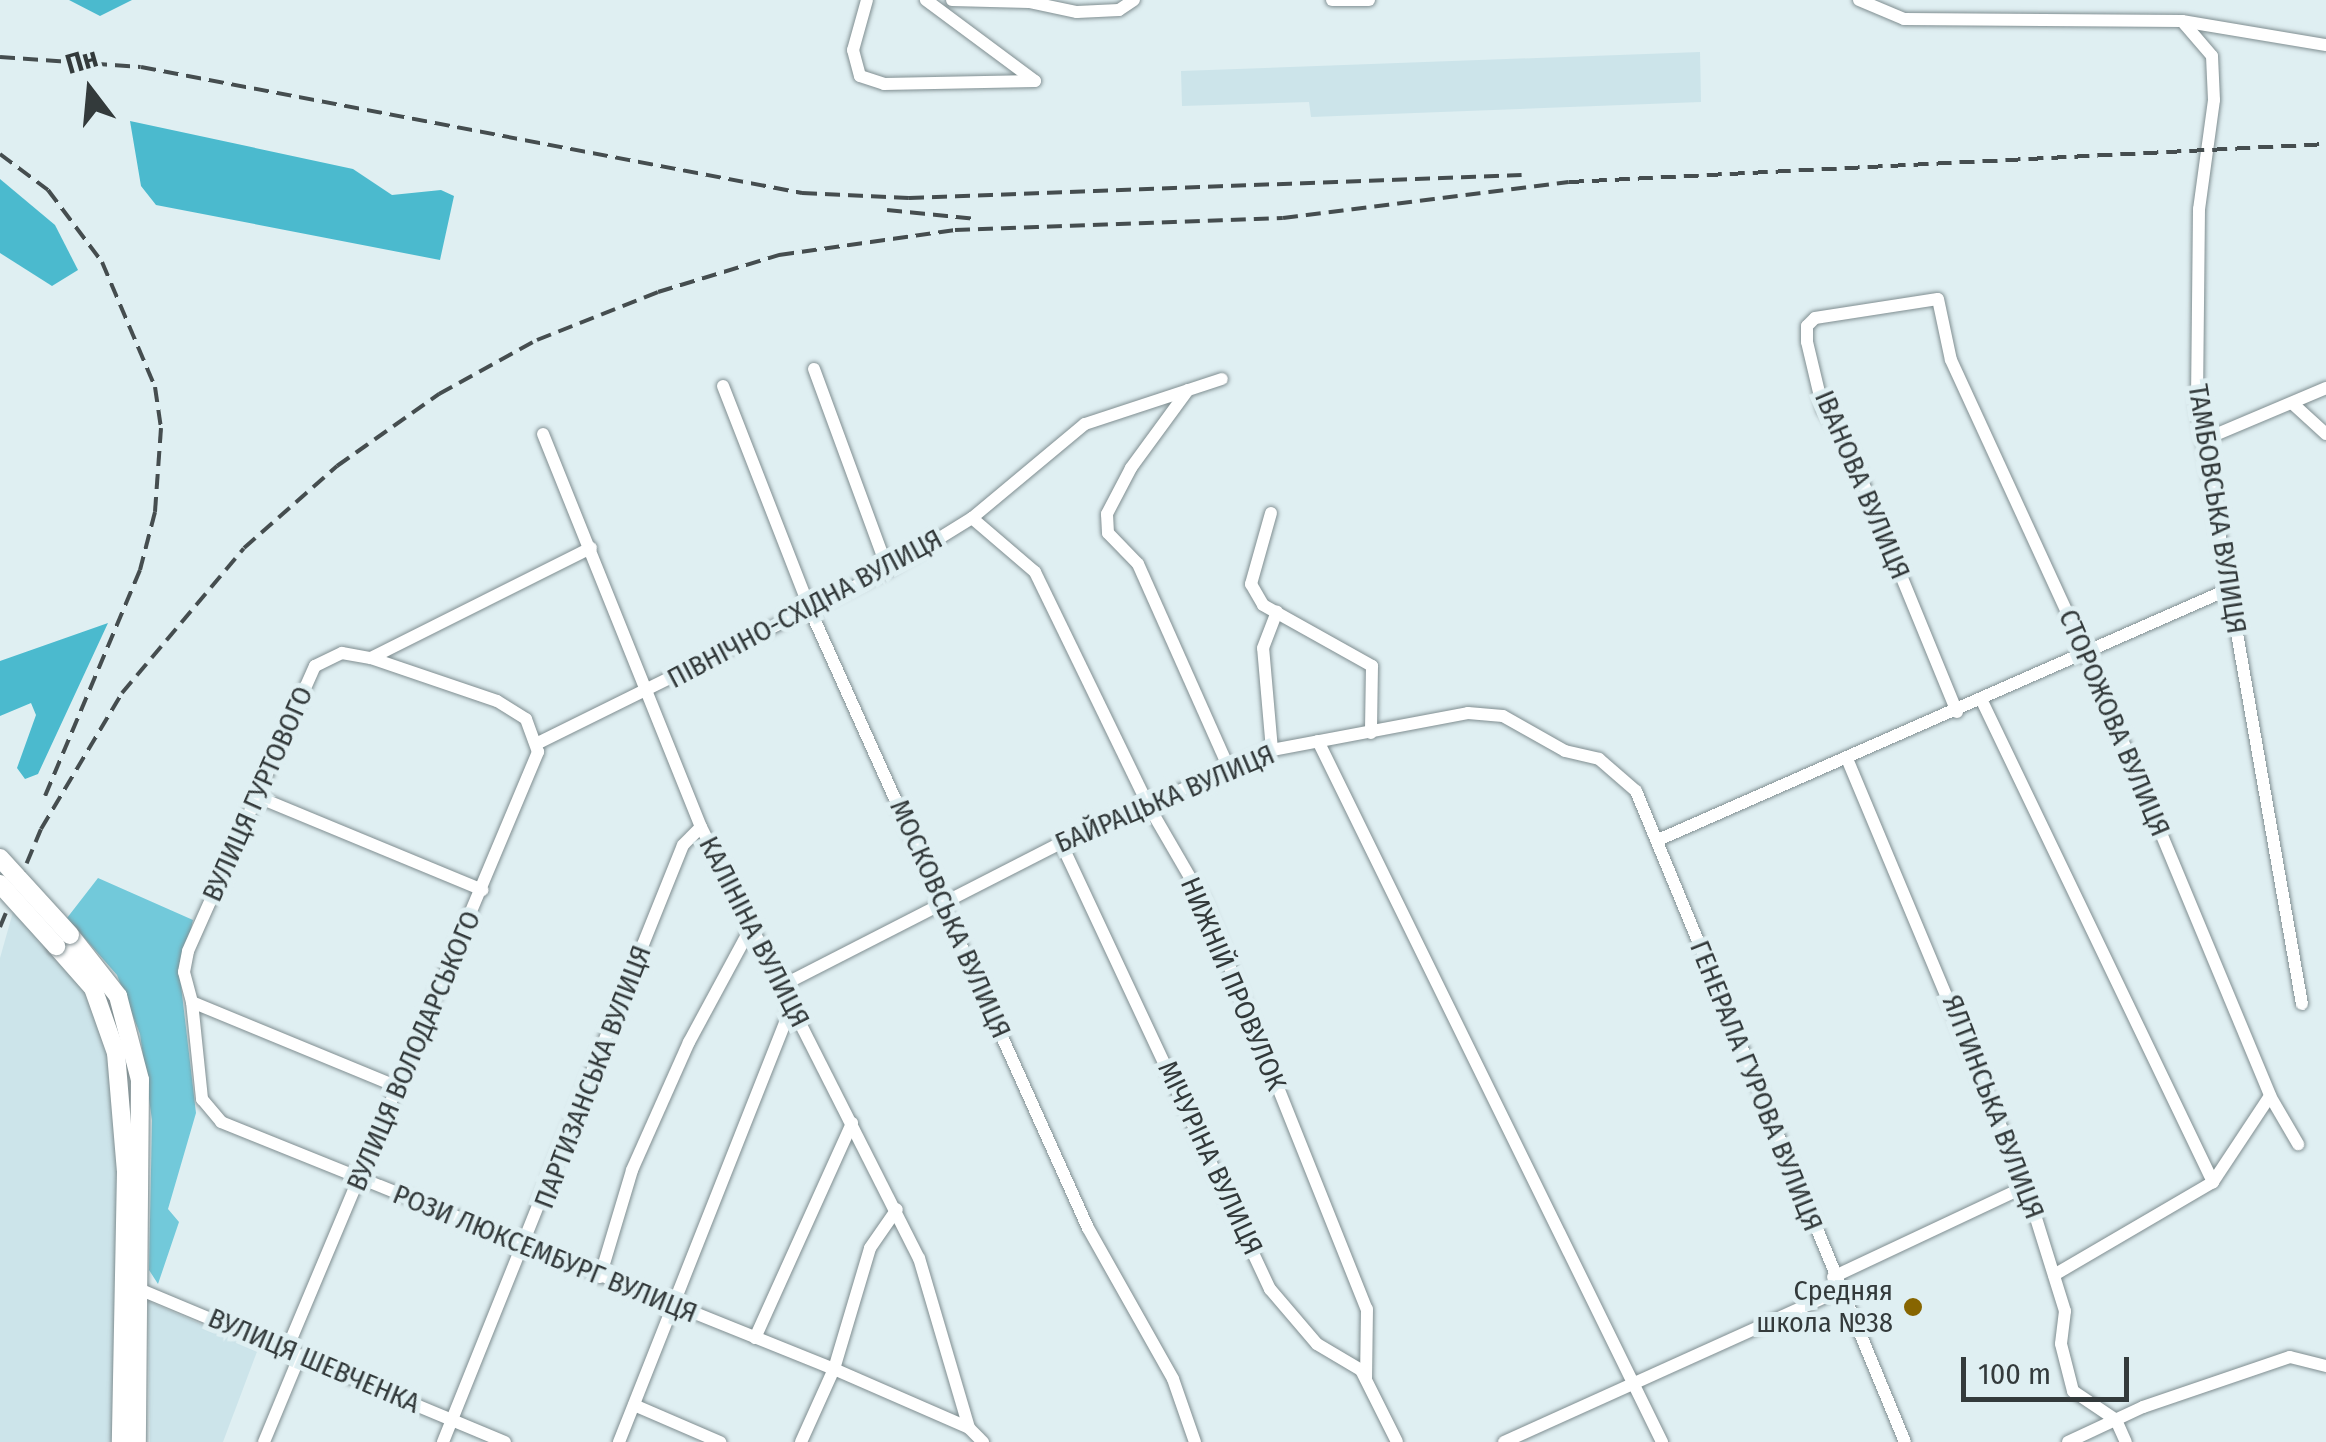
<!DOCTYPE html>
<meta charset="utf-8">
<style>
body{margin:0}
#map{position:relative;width:2326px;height:1442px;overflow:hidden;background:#dfeff2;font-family:"Fira Sans Condensed",sans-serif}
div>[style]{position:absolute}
.built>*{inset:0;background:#cce4ea}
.green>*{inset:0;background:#72c9da}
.forest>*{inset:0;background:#4bbace}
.roads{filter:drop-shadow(0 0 2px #808e91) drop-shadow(0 0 2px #808e91)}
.street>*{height:12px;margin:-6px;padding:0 6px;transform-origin:6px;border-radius:6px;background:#fff}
.secondary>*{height:18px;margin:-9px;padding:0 9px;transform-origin:9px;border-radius:9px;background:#fff}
.rail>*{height:4px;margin-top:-2px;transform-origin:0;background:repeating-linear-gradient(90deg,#454d4f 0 15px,transparent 0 23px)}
.bridges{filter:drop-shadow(0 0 2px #808e91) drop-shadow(0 0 2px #808e91)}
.secondary-bridge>*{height:18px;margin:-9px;padding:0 9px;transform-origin:9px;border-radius:9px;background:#fff}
.dots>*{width:28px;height:28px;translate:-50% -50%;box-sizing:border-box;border:5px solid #dfeff2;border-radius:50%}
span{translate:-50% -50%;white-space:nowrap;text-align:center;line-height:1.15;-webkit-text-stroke:10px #dfeff2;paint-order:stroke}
.street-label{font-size:28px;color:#333a3b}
.poi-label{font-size:28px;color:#333a3b}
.right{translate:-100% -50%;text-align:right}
.north{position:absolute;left:40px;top:40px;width:100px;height:100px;-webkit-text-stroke:8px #dfeff2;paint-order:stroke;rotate:344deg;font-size:28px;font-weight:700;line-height:40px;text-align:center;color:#333a3b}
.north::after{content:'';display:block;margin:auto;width:35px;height:45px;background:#333a3b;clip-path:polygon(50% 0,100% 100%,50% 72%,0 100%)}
.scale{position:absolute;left:1961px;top:1357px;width:168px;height:45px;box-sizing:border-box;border:5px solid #333a3b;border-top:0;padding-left:12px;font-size:30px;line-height:35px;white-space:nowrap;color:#333a3b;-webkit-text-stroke:8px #dfeff2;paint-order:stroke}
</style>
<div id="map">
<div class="built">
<div style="clip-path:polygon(1700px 52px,1701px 102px,1311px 117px,1309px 102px,1182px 106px,1181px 71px)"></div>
<div style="clip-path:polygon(13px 912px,86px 992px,108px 1054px,118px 1172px,112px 1442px,0 1442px,0 958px)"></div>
<div style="clip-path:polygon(148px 1301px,258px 1349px,223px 1442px,150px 1442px)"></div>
</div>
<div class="green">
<div style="clip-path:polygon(98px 878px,193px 920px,180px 977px,196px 1113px,168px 1209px,179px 1222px,158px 1284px,149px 1270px,152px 1120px,140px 1034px,117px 975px,67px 918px)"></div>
</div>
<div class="forest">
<div style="clip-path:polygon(69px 0,132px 0,100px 16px)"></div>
<div style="clip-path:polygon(130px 121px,353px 169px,392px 195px,441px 190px,454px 196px,440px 260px,156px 205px,141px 186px)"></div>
<div style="clip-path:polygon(0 179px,55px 225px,78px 270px,52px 286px,0 253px)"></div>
<div style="clip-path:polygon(108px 623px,38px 774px,25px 779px,17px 768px,36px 715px,31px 703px,0 716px,0 661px)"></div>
</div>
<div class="roads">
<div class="street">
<div style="left:867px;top:0;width:52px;rotate:105.6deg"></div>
<div style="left:853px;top:50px;width:27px;rotate:75deg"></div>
<div style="left:860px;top:76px;width:25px;rotate:18deg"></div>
<div style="left:884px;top:84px;width:151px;rotate:-1.1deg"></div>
<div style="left:1035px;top:81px;width:136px;rotate:-143.4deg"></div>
<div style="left:952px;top:0;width:77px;rotate:1.5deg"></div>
<div style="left:1029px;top:2px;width:49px;rotate:11.8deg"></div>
<div style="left:1077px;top:12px;width:42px;rotate:-2.7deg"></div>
<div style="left:1119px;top:10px;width:18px;rotate:-34deg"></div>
<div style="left:1332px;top:0;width:37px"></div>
<div style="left:1859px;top:0;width:49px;rotate:22.9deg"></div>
<div style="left:1904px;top:19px;width:278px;rotate:0.4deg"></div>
<div style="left:2182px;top:21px;width:146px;rotate:9.5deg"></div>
<div style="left:2182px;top:21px;width:46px;rotate:49.4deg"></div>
<div style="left:2212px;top:56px;width:44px;rotate:87.4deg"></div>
<div style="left:2214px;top:100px;width:110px;rotate:97.8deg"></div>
<div style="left:2199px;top:209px;width:196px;rotate:90.6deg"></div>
<div style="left:2197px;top:405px;width:608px;rotate:80.06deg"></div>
<div style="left:814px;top:369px;width:214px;rotate:69.8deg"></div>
<div style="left:723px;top:386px;width:243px;rotate:68.7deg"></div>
<div style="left:811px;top:612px;width:675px;rotate:65.79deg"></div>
<div style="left:1088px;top:1228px;width:173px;rotate:60.6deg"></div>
<div style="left:1173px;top:1379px;width:67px;rotate:70.8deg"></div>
<div style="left:1188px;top:390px;width:97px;rotate:126.2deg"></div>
<div style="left:1131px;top:468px;width:52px;rotate:117.6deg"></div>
<div style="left:1107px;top:514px;width:19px;rotate:87deg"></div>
<div style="left:1108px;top:533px;width:43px;rotate:45.9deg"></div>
<div style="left:1138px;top:564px;width:227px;rotate:66deg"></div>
<div style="left:2292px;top:403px;width:46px;rotate:42.4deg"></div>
<div style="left:543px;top:434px;width:424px;rotate:68.1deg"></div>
<div style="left:701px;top:827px;width:483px;rotate:63.2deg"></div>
<div style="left:919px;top:1258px;width:177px;rotate:73.6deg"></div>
<div style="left:2203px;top:440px;width:134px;rotate:-22.9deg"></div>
<div style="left:1271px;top:513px;width:74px;rotate:105.7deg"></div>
<div style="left:1251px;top:584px;width:24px;rotate:60deg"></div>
<div style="left:1263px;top:605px;width:125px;rotate:29.2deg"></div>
<div style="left:1372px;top:666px;width:67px;rotate:90.9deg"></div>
<div style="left:972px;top:518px;width:83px;rotate:40.6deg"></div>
<div style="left:1035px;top:572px;width:259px;rotate:64.1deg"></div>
<div style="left:1148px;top:805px;width:110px;rotate:59.9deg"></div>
<div style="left:1203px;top:900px;width:441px;rotate:68.2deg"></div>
<div style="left:1367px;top:1309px;width:69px;rotate:90.8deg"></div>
<div style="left:1982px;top:701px;width:534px;rotate:64.35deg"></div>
<div style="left:1957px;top:712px;width:293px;rotate:-112.3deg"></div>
<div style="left:1846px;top:441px;width:39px;rotate:-126deg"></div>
<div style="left:1823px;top:409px;width:69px;rotate:-103.4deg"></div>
<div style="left:1807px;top:342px;width:16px;rotate:-90deg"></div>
<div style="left:1807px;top:326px;width:11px;rotate:-45deg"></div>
<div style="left:1815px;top:318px;width:124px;rotate:-8.8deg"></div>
<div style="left:1938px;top:299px;width:62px;rotate:78deg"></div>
<div style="left:1951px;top:360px;width:323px;rotate:65.3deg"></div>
<div style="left:2086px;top:653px;width:480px;rotate:67.4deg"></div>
<div style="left:2270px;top:1096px;width:56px;rotate:59.7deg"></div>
<div style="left:1318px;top:741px;width:781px;rotate:63.86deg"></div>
<div style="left:536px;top:744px;width:393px;rotate:-26.3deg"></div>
<div style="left:888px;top:570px;width:99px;rotate:-31.8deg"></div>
<div style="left:972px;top:518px;width:147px;rotate:-39.8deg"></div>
<div style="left:1085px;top:424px;width:144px;rotate:-18.2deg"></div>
<div style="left:1272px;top:750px;width:102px;rotate:-95deg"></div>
<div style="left:1263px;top:648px;width:39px;rotate:-69deg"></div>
<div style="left:1848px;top:761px;width:461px;rotate:67.3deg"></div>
<div style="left:2026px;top:1186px;width:131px;rotate:72.7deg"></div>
<div style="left:2065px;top:1311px;width:33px;rotate:97deg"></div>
<div style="left:2061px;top:1344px;width:49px;rotate:75.7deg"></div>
<div style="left:2073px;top:1391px;width:52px;rotate:34deg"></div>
<div style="left:2116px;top:1420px;width:24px;rotate:66deg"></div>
<div style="left:258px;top:797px;width:243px;rotate:22.5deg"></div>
<div style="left:1658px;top:840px;width:624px;rotate:-23.73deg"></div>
<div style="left:1061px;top:843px;width:493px;rotate:64.9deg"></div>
<div style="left:1270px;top:1289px;width:72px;rotate:49.5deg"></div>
<div style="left:1317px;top:1344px;width:51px;rotate:30.6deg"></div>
<div style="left:1361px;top:1370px;width:80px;rotate:63.4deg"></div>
<div style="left:785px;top:984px;width:310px;rotate:-27.1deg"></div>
<div style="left:1061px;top:843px;width:231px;rotate:-23.8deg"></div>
<div style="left:1272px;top:750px;width:199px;rotate:-10.7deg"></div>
<div style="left:1468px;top:713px;width:35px;rotate:5deg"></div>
<div style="left:1503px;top:716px;width:71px;rotate:29.4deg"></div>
<div style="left:1565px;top:751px;width:35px;rotate:13deg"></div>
<div style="left:1599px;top:759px;width:49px;rotate:40.9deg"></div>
<div style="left:1636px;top:791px;width:704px;rotate:67.55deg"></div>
<div style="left:192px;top:1002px;width:98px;rotate:84.1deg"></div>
<div style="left:202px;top:1099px;width:30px;rotate:50deg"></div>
<div style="left:221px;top:1122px;width:661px;rotate:21.95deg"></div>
<div style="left:834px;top:1369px;width:147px;rotate:23.6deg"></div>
<div style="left:969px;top:1428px;width:20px;rotate:45deg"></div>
<div style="left:398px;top:1087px;width:223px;rotate:-157.6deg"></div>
<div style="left:192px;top:1002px;width:31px;rotate:-105deg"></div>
<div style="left:184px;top:972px;width:21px;rotate:-79deg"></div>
<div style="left:188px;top:951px;width:312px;rotate:-66deg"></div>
<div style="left:315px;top:666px;width:30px;rotate:-26deg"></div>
<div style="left:342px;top:653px;width:29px;rotate:10deg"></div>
<div style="left:371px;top:658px;width:246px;rotate:-26.6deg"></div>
<div style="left:2054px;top:1275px;width:184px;rotate:-30.3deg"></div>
<div style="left:2213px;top:1182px;width:103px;rotate:-56.5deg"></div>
<div style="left:600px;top:1277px;width:112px;rotate:-73.3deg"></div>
<div style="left:632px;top:1170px;width:140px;rotate:-66deg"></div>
<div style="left:689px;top:1042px;width:128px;rotate:-61.6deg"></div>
<div style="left:1833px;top:1277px;width:213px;rotate:-25.2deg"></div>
<div style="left:134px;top:1287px;width:402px;rotate:22.7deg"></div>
<div style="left:755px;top:1338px;width:236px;rotate:-65.7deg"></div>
<div style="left:287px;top:1349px;width:648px;rotate:-67.2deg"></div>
<div style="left:538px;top:752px;width:35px;rotate:-110deg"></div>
<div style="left:526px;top:719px;width:34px;rotate:-148deg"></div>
<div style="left:497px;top:701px;width:133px;rotate:-161.2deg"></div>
<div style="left:634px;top:1405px;width:94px;rotate:23.3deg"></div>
<div style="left:264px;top:1442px;width:94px;rotate:-67.5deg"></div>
<div style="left:443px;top:1442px;width:643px;rotate:-68.1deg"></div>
<div style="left:683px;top:845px;width:25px;rotate:-45deg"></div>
<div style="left:619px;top:1442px;width:470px;rotate:-68.4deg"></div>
<div style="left:801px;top:1442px;width:80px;rotate:-65.7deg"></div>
<div style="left:834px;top:1369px;width:126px;rotate:-73.4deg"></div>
<div style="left:870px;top:1248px;width:47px;rotate:-55.3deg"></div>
<div style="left:1504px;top:1442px;width:367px;rotate:-24.3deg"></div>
<div style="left:2068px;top:1442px;width:83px;rotate:-25deg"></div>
<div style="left:2143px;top:1407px;width:155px;rotate:-18.8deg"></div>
<div style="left:2290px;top:1357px;width:37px;rotate:14deg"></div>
</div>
<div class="secondary">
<div style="left:70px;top:935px;width:78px;rotate:51.8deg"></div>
<div style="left:118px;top:996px;width:87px;rotate:75.3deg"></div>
<div style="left:140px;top:1080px;width:362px;rotate:90.5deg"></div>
<div style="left:56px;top:946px;width:56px;rotate:48.6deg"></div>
<div style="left:93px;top:988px;width:69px;rotate:70.5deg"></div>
<div style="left:116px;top:1053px;width:118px;rotate:85.2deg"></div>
<div style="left:126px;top:1171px;width:271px;rotate:91.1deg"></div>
</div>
</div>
<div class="rail">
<div style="left:0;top:57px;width:141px;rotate:4.1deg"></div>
<div style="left:141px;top:67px;width:673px;rotate:10.79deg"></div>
<div style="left:802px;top:193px;width:107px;rotate:2.7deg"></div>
<div style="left:909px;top:198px;width:613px;rotate:-2.15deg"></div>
<div style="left:0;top:154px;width:60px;rotate:36.9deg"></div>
<div style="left:48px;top:190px;width:90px;rotate:53.1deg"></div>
<div style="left:102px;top:262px;width:136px;rotate:67deg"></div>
<div style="left:155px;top:387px;width:41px;rotate:81.7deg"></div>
<div style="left:161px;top:428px;width:84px;rotate:94.1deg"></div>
<div style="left:155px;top:512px;width:60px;rotate:104.5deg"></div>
<div style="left:140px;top:570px;width:245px;rotate:112.8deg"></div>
<div style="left:887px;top:210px;width:90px;rotate:5.7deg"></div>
<div style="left:0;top:927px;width:106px;rotate:-67.3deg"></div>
<div style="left:41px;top:829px;width:158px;rotate:-59.2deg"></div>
<div style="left:122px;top:693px;width:189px;rotate:-49.9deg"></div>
<div style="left:244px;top:548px;width:124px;rotate:-41.4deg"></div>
<div style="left:337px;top:466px;width:125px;rotate:-35.2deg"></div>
<div style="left:439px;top:394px;width:112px;rotate:-28.9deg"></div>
<div style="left:537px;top:340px;width:130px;rotate:-21.6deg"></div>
<div style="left:658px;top:292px;width:127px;rotate:-17deg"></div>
<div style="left:779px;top:255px;width:178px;rotate:-8.1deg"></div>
<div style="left:955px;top:230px;width:328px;rotate:-2.1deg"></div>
<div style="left:1283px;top:218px;width:288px;rotate:-7.2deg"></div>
<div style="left:1569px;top:182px;width:758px;rotate:-2.87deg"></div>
</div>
<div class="bridges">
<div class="secondary-bridge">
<div style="left:0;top:858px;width:104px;rotate:47.7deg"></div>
<div style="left:0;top:884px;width:84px;rotate:47.9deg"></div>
</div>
</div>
<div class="dots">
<div style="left:1913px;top:1307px;background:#876500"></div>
</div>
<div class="street-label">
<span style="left:1862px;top:485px;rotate:67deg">ІВАНОВА ВУЛИЦЯ</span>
<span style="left:2217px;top:509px;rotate:81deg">ТАМБОВСЬКА ВУЛИЦЯ</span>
<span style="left:805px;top:609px;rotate:-28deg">ПІВНІЧНО-СХІДНА ВУЛИЦЯ</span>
<span style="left:2114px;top:723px;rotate:67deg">СТОРОЖОВА ВУЛИЦЯ</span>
<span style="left:258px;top:794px;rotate:-66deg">ВУЛИЦЯ ГУРТОВОГО</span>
<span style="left:1165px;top:799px;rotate:-23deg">БАЙРАЦЬКА ВУЛИЦЯ</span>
<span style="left:950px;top:919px;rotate:66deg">МОСКОВСЬКА ВУЛИЦЯ</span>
<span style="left:754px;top:932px;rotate:63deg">КАЛІНІНА ВУЛИЦЯ</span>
<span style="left:1233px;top:984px;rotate:67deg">НИЖНІЙ ПРОВУЛОК</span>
<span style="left:414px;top:1051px;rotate:-67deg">ВУЛИЦЯ ВОЛОДАРСЬКОГО</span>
<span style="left:593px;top:1077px;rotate:-69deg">ПАРТИЗАНСЬКА ВУЛИЦЯ</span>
<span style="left:1756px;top:1086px;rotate:68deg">ГЕНЕРАЛА ГУРОВА ВУЛИЦЯ</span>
<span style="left:1993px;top:1107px;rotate:69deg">ЯЛТИНСЬКА ВУЛИЦЯ</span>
<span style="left:1210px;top:1158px;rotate:65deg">МІЧУРІНА ВУЛИЦЯ</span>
<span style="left:545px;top:1254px;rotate:22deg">РОЗИ ЛЮКСЕМБУРГ ВУЛИЦЯ</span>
<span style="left:314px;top:1361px;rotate:23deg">ВУЛИЦЯ ШЕВЧЕНКА</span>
</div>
<div class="poi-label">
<span class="right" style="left:1893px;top:1307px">Средняя<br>школа №38</span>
</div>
<div class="north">Пн</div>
<div class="scale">100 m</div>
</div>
